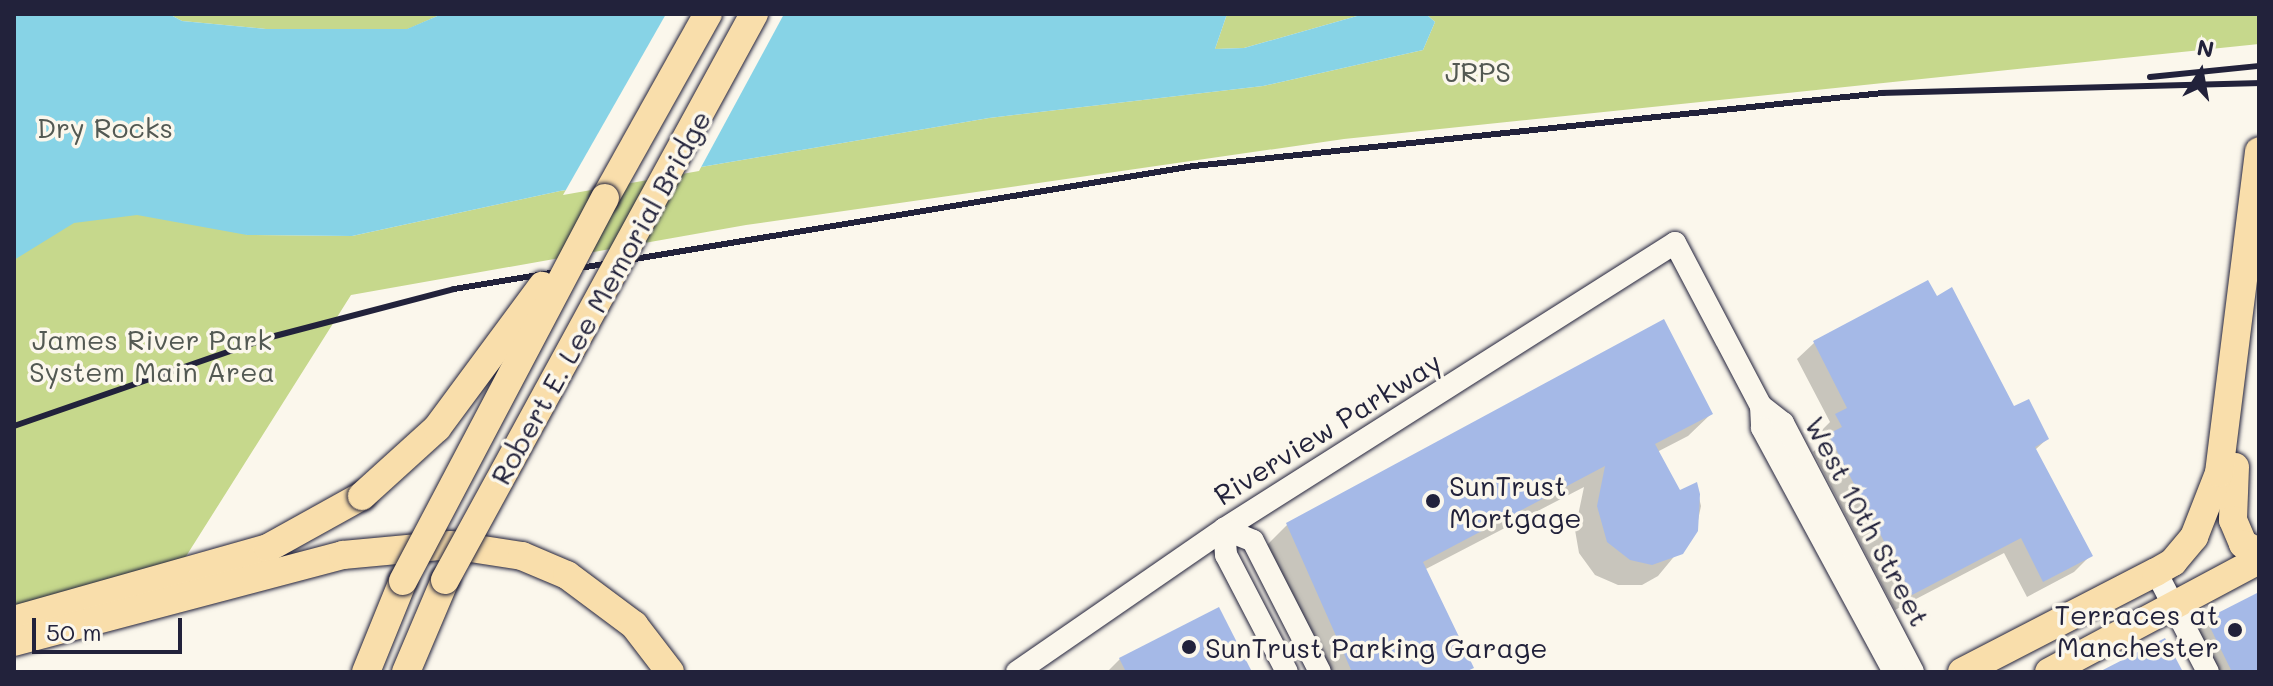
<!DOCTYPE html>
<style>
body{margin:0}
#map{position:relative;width:2273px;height:686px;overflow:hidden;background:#fbf7ec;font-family:Mali,sans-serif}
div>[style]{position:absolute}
.green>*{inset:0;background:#c6d88c}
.water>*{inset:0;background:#87d3e6}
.pier>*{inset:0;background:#fbf7ec}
.shadow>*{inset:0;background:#0003}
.building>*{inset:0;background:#a5b9e7}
.roads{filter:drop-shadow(0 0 2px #22223b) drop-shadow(0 0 2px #22223b)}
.minor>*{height:22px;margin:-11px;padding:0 11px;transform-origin:11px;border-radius:11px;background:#fbf7ec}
.major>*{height:28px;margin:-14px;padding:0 14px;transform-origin:14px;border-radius:14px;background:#f9deab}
.rail>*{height:6px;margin:-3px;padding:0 3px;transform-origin:3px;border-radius:3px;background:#22223b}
.bridges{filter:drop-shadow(0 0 2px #22223b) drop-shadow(0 0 2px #22223b)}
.major-bridge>*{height:28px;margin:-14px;padding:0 14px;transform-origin:14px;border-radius:14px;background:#f9deab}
.dots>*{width:22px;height:22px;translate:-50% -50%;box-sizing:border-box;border:4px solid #fbf7ec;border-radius:50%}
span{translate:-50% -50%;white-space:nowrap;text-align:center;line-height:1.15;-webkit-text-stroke:7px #fbf7ec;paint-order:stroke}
.park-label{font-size:28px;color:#535953}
.street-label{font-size:28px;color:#22223b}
.poi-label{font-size:28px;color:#22223b}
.left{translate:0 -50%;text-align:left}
.right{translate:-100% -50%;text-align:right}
.frame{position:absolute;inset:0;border:16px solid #22223b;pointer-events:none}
.north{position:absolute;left:2161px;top:32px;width:80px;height:80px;-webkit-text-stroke:6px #fbf7ec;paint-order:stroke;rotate:11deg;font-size:22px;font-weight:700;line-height:32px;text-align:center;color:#22223b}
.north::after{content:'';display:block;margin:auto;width:28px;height:36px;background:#22223b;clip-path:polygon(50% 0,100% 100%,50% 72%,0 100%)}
.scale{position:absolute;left:32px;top:618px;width:150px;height:36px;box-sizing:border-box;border:4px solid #22223b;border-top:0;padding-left:10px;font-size:24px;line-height:28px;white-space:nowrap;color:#22223b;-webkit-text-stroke:6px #fbf7ec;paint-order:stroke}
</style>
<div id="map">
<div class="green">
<div style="clip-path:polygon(14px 14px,247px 235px,352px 236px,560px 191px,989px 118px,1263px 86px,1423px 50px,1435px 22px,1426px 14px,2259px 14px,2259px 44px,1344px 139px,746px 225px,351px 295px,173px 577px,14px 620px)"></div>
<div style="clip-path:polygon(169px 14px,442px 14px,408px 29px,266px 29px,182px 21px)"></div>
<div style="clip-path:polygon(1227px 14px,1364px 14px,1244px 48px,1215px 49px)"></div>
</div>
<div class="water">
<div style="clip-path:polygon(14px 14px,169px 14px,182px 21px,266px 29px,407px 29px,442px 14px,1227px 14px,1215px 49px,1244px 48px,1364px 14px,1426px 14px,1435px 22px,1423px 50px,1263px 86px,989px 118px,560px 191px,352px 236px,247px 235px,137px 215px,74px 223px,14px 260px)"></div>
</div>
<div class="pier">
<div style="clip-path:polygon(666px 14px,784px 14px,699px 171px,563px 195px)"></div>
</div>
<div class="shadow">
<div style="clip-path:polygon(1927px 283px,2014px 409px,2047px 439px,2035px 450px,2090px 556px,2074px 572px,2027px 597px,2004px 553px,1895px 610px,1813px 452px,1824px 441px,1820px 432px,1830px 422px,1797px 359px,1814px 343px)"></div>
<div style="clip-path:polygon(1711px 414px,1688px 436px,1657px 452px,1679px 493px,1696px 485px,1701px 506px,1696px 530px,1658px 576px,1642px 585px,1618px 585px,1595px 575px,1579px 553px,1575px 530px,1584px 487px,1424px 570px,1471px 667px,1466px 672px,1320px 672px,1265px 547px,1288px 524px)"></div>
<div style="clip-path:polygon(2259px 594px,2259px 672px,2199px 672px,2184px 644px,2207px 621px)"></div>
<div style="clip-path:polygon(1120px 659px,1249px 672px,1107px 672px)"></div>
</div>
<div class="building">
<div style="clip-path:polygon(1928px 280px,1937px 296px,1952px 287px,2014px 406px,2029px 399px,2049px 439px,2035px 447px,2093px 556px,2043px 582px,2021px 538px,1912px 595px,1828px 434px,1842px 427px,1835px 414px,1847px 408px,1813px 341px)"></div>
<div style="clip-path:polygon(1664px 319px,1713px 414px,1655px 444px,1680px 490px,1697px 482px,1700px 494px,1698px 531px,1683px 554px,1652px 565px,1630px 560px,1607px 542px,1597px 506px,1605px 466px,1423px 562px,1474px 668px,1465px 672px,1352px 672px,1286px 523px)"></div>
<div style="clip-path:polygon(2259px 592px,2259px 672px,2232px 672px,2206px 619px)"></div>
<div style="clip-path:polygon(1219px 607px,1252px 672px,1126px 672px,1119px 658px)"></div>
<div style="clip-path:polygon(2165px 638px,2183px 672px,2099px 672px)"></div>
</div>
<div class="roads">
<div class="minor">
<div style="left:1761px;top:406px;width:28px;rotate:38deg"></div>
<div style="left:1783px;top:423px;width:281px;rotate:62.4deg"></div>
<div style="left:2156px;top:572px;width:113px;rotate:62.5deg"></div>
<div style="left:1017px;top:672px;width:252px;rotate:-34.6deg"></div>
<div style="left:1224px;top:529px;width:534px;rotate:-32.38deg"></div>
<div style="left:1675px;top:243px;width:184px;rotate:62.2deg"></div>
<div style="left:1761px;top:406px;width:22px;rotate:87deg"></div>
<div style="left:1762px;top:428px;width:277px;rotate:61.6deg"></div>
<div style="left:1287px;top:672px;width:132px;rotate:-117.5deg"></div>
<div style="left:1226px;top:555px;width:26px;rotate:-94deg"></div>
<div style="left:1224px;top:529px;width:31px;rotate:22deg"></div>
<div style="left:1253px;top:541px;width:147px;rotate:62.9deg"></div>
</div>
<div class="major">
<div style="left:605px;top:198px;width:211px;rotate:-60.8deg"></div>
<div style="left:2235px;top:467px;width:53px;rotate:92.2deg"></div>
<div style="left:2233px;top:520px;width:26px;rotate:67deg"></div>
<div style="left:2243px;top:544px;width:18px;rotate:27deg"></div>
<div style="left:14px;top:620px;width:264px;rotate:-15.8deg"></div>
<div style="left:268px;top:548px;width:107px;rotate:-29deg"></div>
<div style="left:14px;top:642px;width:340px;rotate:-14.8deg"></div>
<div style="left:343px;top:555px;width:108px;rotate:-5.3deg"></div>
<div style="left:451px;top:545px;width:72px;rotate:8.8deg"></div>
<div style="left:522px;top:556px;width:49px;rotate:22.9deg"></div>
<div style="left:567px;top:575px;width:84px;rotate:36.7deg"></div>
<div style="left:634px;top:625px;width:59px;rotate:52.5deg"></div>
<div style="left:366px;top:672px;width:98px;rotate:-67.9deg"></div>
<div style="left:406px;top:672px;width:100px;rotate:-67deg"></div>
<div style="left:1962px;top:672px;width:218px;rotate:-27.3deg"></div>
<div style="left:2156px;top:572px;width:20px;rotate:-30deg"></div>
<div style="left:2173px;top:562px;width:33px;rotate:-50deg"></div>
<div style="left:2194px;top:537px;width:69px;rotate:-68.7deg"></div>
<div style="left:2219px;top:473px;width:324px;rotate:-82.9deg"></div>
<div style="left:2049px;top:672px;width:238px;rotate:-28.1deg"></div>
</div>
</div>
<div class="rail">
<div style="left:2150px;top:77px;width:110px;rotate:-5.8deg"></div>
<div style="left:14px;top:426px;width:272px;rotate:-19.1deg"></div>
<div style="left:271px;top:337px;width:189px;rotate:-14.7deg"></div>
<div style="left:454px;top:289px;width:750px;rotate:-9.44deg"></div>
<div style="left:1194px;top:166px;width:693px;rotate:-6.05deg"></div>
<div style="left:1883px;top:93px;width:376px;rotate:-1.5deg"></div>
</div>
<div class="bridges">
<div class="major-bridge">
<div style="left:362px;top:496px;width:101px;rotate:-42.2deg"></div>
<div style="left:437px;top:428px;width:177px;rotate:-53.5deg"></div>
<div style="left:445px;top:580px;width:645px;rotate:-61.37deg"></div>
<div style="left:403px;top:581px;width:433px;rotate:-62.2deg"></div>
</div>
</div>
<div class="dots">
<div style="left:1433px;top:501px;background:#22223b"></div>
<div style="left:2235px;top:630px;background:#22223b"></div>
<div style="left:1189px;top:647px;background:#22223b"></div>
</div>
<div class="park-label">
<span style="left:1478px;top:71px">JRPS</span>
<span style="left:105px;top:127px">Dry Rocks</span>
<span style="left:152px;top:355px">James River Park<br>System Main Area</span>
</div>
<div class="street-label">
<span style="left:600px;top:297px;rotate:-61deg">Robert E. Lee Memorial Bridge</span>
<span style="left:1327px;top:428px;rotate:-32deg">Riverview Parkway</span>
<span style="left:1868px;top:521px;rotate:62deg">West 10th Street</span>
</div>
<div class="poi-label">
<span class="left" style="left:1449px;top:501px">SunTrust<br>Mortgage</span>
<span class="right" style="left:2219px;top:630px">Terraces at<br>Manchester</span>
<span class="left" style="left:1205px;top:647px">SunTrust Parking Garage</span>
</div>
<div class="frame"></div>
<div class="north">N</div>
<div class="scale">50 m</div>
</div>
